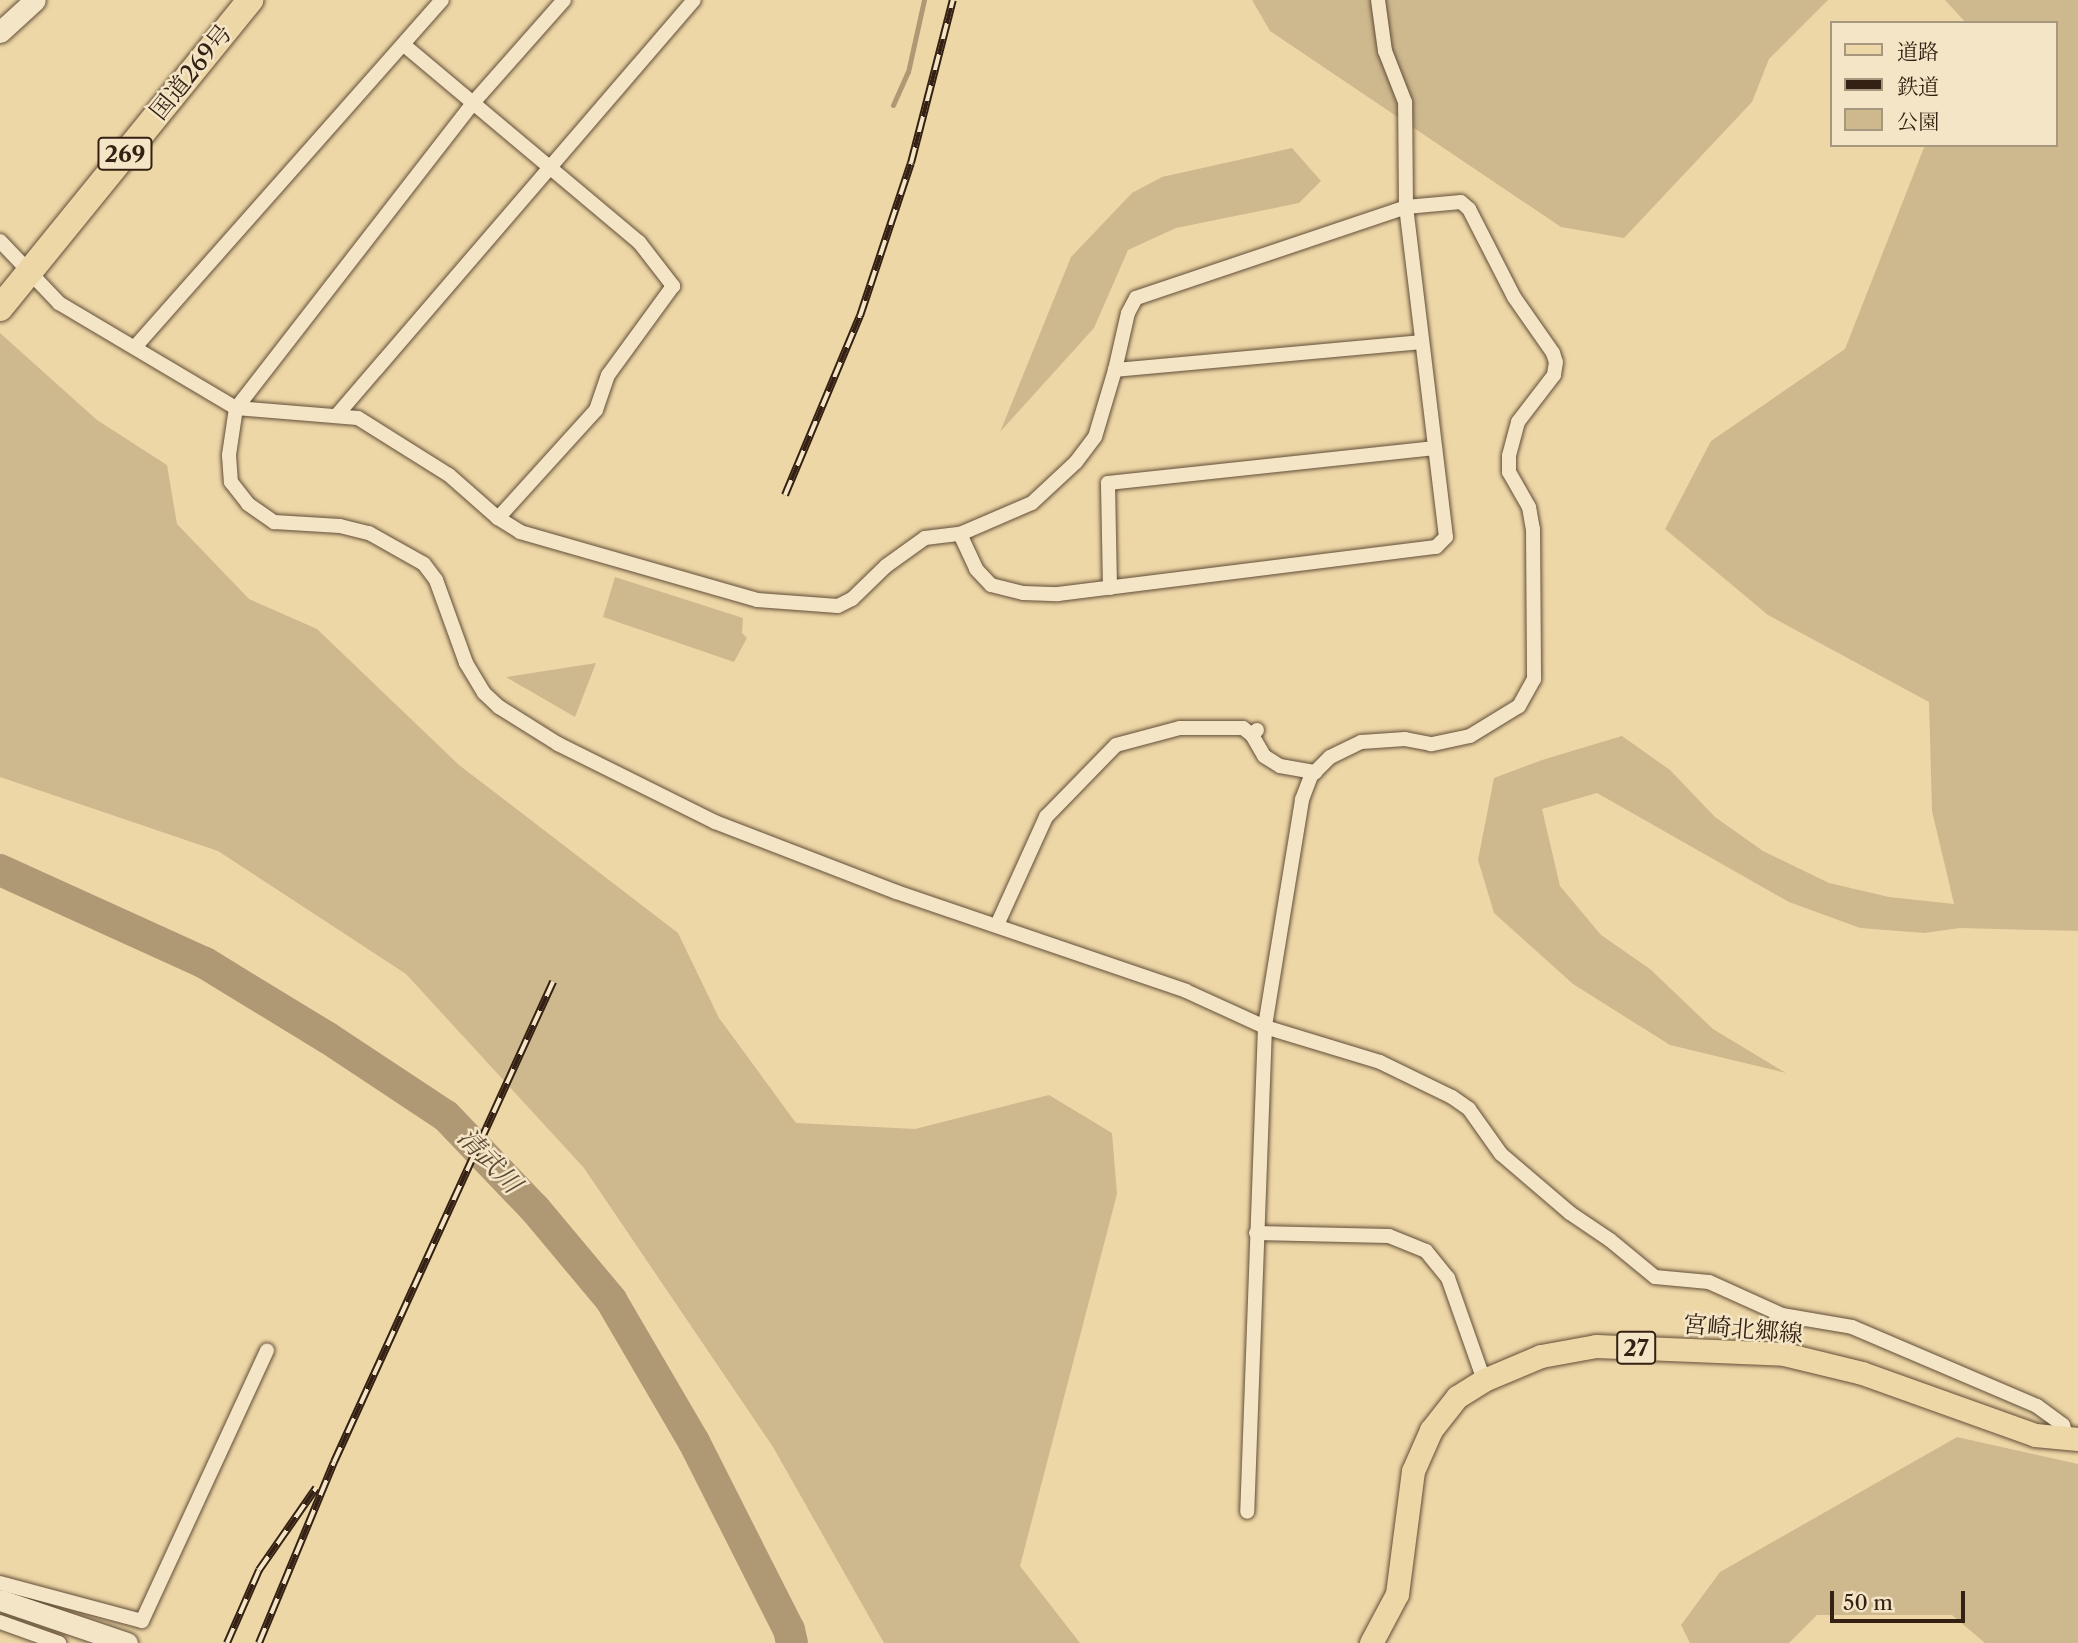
<!DOCTYPE html>
<meta charset="utf-8">
<style>
body{margin:0}
#map{position:relative;width:2078px;height:1643px;overflow:hidden;background:#eed7a7;font-family:"Libre Caslon Text","Noto Serif JP",serif}
div>[style]{position:absolute}
.green>*{inset:0;background:#ceb88e}
.stream>*{height:5px;margin:-2.5px;padding:0 2.5px;transform-origin:2.5px;border-radius:2.5px;background:#af9975}
.river>*{height:32px;margin:-16px;padding:0 16px;transform-origin:16px;border-radius:16px;background:#af9975}
.roads{filter:drop-shadow(0 0 2px #624e38) drop-shadow(0 0 2px #624e38)}
.street>*{height:14px;margin:-7px;padding:0 7px;transform-origin:7px;border-radius:7px;background:#f4e5c6}
.secondary>*{height:21px;margin:-10.5px;padding:0 10.5px;transform-origin:10.5px;border-radius:10.5px;background:#f4e5c6}
.primary>*{height:23px;margin:-11.5px;padding:0 11.5px;transform-origin:11.5px;border-radius:11.5px;background:#eed7a7}
.highway>*{height:26px;margin:-13px;padding:0 13px;transform-origin:13px;border-radius:13px;background:#eed7a7}
.rail>*{height:8px;margin-top:-4px;transform-origin:0;background:repeating-linear-gradient(90deg,#f4e5c6 0 16px,#342113 0 32px);box-sizing:border-box;border-block:2px solid #342113}
span{translate:-50% -50%;white-space:nowrap;text-align:center;line-height:1.15;-webkit-text-stroke:5px #f4e5c6;paint-order:stroke}
.shield-label span{padding:2px 5px;background:#f4e5c6;border:2px solid;border-radius:5px;-webkit-text-stroke-width:0}
.shield-label{font-size:23px;color:#342113;font-weight:700}
.street-label{font-size:24px;color:#342113}
.water-label{font-size:26px;color:#5f4b35;font-style:italic}
.legend{position:absolute;left:1830px;top:21px;width:228px;height:126px;box-sizing:border-box;background:#f4e5c6;border:2px solid #a7977e;margin:0;padding:9px 12px;list-style:none;font-size:21px;color:#342113}
.legend li{display:flex;align-items:center;gap:14px;height:35px}
.legend b{width:35px;border:2px solid #a7977e}
.scale{position:absolute;left:1830px;top:1591px;width:135px;height:32px;box-sizing:border-box;border:4px solid #342113;border-top:0;padding-left:9px;font-size:21px;line-height:24px;white-space:nowrap;color:#342113;-webkit-text-stroke:5px #f4e5c6;paint-order:stroke}
</style>
<div id="map">
<div class="green">
<div style="clip-path:polygon(1252px 0,1828px 0,1769px 59px,1752px 102px,1624px 238px,1561px 227px,1270px 31px)"></div>
<div style="clip-path:polygon(1945px 0,2078px 0,2078px 931px,1960px 928px,1924px 933px,1860px 928px,1789px 902px,1597px 793px,1542px 809px,1560px 886px,1601px 935px,1650px 969px,1713px 1029px,1786px 1073px,1670px 1045px,1573px 984px,1494px 913px,1478px 860px,1494px 778px,1542px 760px,1622px 736px,1670px 770px,1715px 817px,1763px 851px,1829px 883px,1889px 897px,1954px 904px,1932px 811px,1929px 702px,1768px 615px,1665px 529px,1711px 441px,1845px 349px,1925px 145px,2055px 145px,2055px 23px,1966px 23px)"></div>
<div style="clip-path:polygon(1292px 148px,1321px 181px,1299px 203px,1176px 228px,1128px 250px,1094px 328px,1000px 432px,1071px 257px,1132px 193px,1162px 177px)"></div>
<div style="clip-path:polygon(0 333px,97px 420px,167px 465px,177px 524px,249px 599px,317px 629px,459px 765px,678px 933px,719px 1018px,796px 1123px,915px 1129px,1049px 1095px,1112px 1133px,1117px 1194px,1020px 1566px,1080px 1643px,884px 1643px,773px 1447px,584px 1168px,406px 974px,218px 851px,0 777px)"></div>
<div style="clip-path:polygon(615px 577px,743px 618px,742px 633px,747px 638px,734px 662px,603px 617px)"></div>
<div style="clip-path:polygon(596px 663px,575px 717px,506px 677px)"></div>
<div style="clip-path:polygon(1957px 1437px,2078px 1464px,2078px 1643px,1985px 1643px,1952px 1615px,1817px 1615px,1789px 1643px,1690px 1643px,1681px 1625px,1720px 1572px)"></div>
</div>
<div class="stream">
<div style="left:893px;top:105px;width:36px;rotate:-66deg"></div>
<div style="left:908px;top:72px;width:74px;rotate:-77.5deg"></div>
</div>
<div class="river">
<div style="left:0;top:870px;width:225px;rotate:24.4deg"></div>
<div style="left:205px;top:963px;width:144px;rotate:31.4deg"></div>
<div style="left:328px;top:1038px;width:141px;rotate:33.5deg"></div>
<div style="left:446px;top:1116px;width:129px;rotate:46.3deg"></div>
<div style="left:535px;top:1209px;width:119px;rotate:50.1deg"></div>
<div style="left:611px;top:1300px;width:164px;rotate:59.7deg"></div>
<div style="left:694px;top:1442px;width:211px;rotate:63.2deg"></div>
<div style="left:789px;top:1630px;width:13px;rotate:77deg"></div>
</div>
<div class="roads">
<div class="street">
<div style="left:564px;top:0;width:137px;rotate:131.5deg"></div>
<div style="left:473px;top:103px;width:386px;rotate:127.8deg"></div>
<div style="left:236px;top:408px;width:48px;rotate:98.5deg"></div>
<div style="left:229px;top:455px;width:27px;rotate:86deg"></div>
<div style="left:231px;top:482px;width:28px;rotate:52deg"></div>
<div style="left:248px;top:504px;width:32px;rotate:35deg"></div>
<div style="left:274px;top:522px;width:66px;rotate:3.5deg"></div>
<div style="left:340px;top:526px;width:30px;rotate:14deg"></div>
<div style="left:369px;top:533px;width:63px;rotate:29.4deg"></div>
<div style="left:424px;top:564px;width:20px;rotate:53deg"></div>
<div style="left:436px;top:580px;width:88px;rotate:70.1deg"></div>
<div style="left:466px;top:663px;width:35px;rotate:59deg"></div>
<div style="left:484px;top:693px;width:21px;rotate:43deg"></div>
<div style="left:499px;top:707px;width:70px;rotate:32.1deg"></div>
<div style="left:558px;top:744px;width:175px;rotate:26.4deg"></div>
<div style="left:715px;top:822px;width:194px;rotate:21.1deg"></div>
<div style="left:896px;top:892px;width:306px;rotate:18.8deg"></div>
<div style="left:1186px;top:991px;width:87px;rotate:24.5deg"></div>
<div style="left:1265px;top:1027px;width:120px;rotate:16.9deg"></div>
<div style="left:1380px;top:1062px;width:80px;rotate:25.9deg"></div>
<div style="left:1452px;top:1097px;width:21px;rotate:35deg"></div>
<div style="left:1469px;top:1109px;width:55px;rotate:54.6deg"></div>
<div style="left:1501px;top:1154px;width:91px;rotate:40.5deg"></div>
<div style="left:1570px;top:1213px;width:48px;rotate:34deg"></div>
<div style="left:1610px;top:1240px;width:58px;rotate:39.4deg"></div>
<div style="left:1655px;top:1277px;width:54px;rotate:5.3deg"></div>
<div style="left:1709px;top:1282px;width:80px;rotate:24.3deg"></div>
<div style="left:1782px;top:1315px;width:71px;rotate:9.7deg"></div>
<div style="left:1852px;top:1327px;width:201px;rotate:23.1deg"></div>
<div style="left:2037px;top:1406px;width:32px;rotate:36deg"></div>
<div style="left:2063px;top:1425px;width:15px;rotate:74deg"></div>
<div style="left:404px;top:45px;width:307px;rotate:40deg"></div>
<div style="left:639px;top:242px;width:56px;rotate:52.3deg"></div>
<div style="left:673px;top:286px;width:110px;rotate:126.1deg"></div>
<div style="left:608px;top:375px;width:37px;rotate:109deg"></div>
<div style="left:596px;top:410px;width:146px;rotate:132.2deg"></div>
<div style="left:0;top:241px;width:86px;rotate:46.4deg"></div>
<div style="left:59px;top:303px;width:206px;rotate:30.7deg"></div>
<div style="left:236px;top:408px;width:122px;rotate:4.7deg"></div>
<div style="left:358px;top:418px;width:107px;rotate:32.1deg"></div>
<div style="left:449px;top:475px;width:65px;rotate:41.3deg"></div>
<div style="left:498px;top:518px;width:26px;rotate:32deg"></div>
<div style="left:520px;top:532px;width:247px;rotate:16deg"></div>
<div style="left:757px;top:600px;width:81px;rotate:4.2deg"></div>
<div style="left:838px;top:606px;width:16px;rotate:-27deg"></div>
<div style="left:852px;top:599px;width:47px;rotate:-44.1deg"></div>
<div style="left:886px;top:566px;width:48px;rotate:-35.7deg"></div>
<div style="left:925px;top:538px;width:35px;rotate:-7deg"></div>
<div style="left:960px;top:534px;width:78px;rotate:-23.3deg"></div>
<div style="left:1032px;top:503px;width:60px;rotate:-43deg"></div>
<div style="left:1076px;top:462px;width:31px;rotate:-53deg"></div>
<div style="left:1095px;top:437px;width:70px;rotate:-73.4deg"></div>
<div style="left:1115px;top:370px;width:58px;rotate:-77.2deg"></div>
<div style="left:1128px;top:313px;width:17px;rotate:-62deg"></div>
<div style="left:1136px;top:298px;width:285px;rotate:-18.6deg"></div>
<div style="left:1406px;top:207px;width:55px;rotate:-5.2deg"></div>
<div style="left:1461px;top:202px;width:11px;rotate:41deg"></div>
<div style="left:1469px;top:209px;width:99px;rotate:62.9deg"></div>
<div style="left:1514px;top:297px;width:68px;rotate:55.1deg"></div>
<div style="left:1553px;top:353px;width:9px;rotate:72deg"></div>
<div style="left:1556px;top:362px;width:13px;rotate:99deg"></div>
<div style="left:1554px;top:375px;width:59px;rotate:127.5deg"></div>
<div style="left:1518px;top:422px;width:35px;rotate:105deg"></div>
<div style="left:1509px;top:456px;width:16px;rotate:90deg"></div>
<div style="left:1509px;top:472px;width:40px;rotate:60.3deg"></div>
<div style="left:1529px;top:507px;width:22px;rotate:80deg"></div>
<div style="left:1533px;top:529px;width:150px;rotate:89.6deg"></div>
<div style="left:1534px;top:679px;width:31px;rotate:119deg"></div>
<div style="left:1519px;top:706px;width:57px;rotate:148.5deg"></div>
<div style="left:1470px;top:736px;width:40px;rotate:168deg"></div>
<div style="left:1431px;top:744px;width:26px;rotate:-169deg"></div>
<div style="left:1405px;top:739px;width:44px;rotate:176.1deg"></div>
<div style="left:1361px;top:742px;width:34px;rotate:154deg"></div>
<div style="left:1330px;top:757px;width:27px;rotate:135deg"></div>
<div style="left:1311px;top:776px;width:26px;rotate:111deg"></div>
<div style="left:1302px;top:800px;width:230px;rotate:99.3deg"></div>
<div style="left:1265px;top:1027px;width:485px;rotate:92.1deg"></div>
<div style="left:135px;top:347px;width:463px;rotate:-48.5deg"></div>
<div style="left:1115px;top:370px;width:307px;rotate:-5.2deg"></div>
<div style="left:337px;top:415px;width:547px;rotate:-49.3deg"></div>
<div style="left:960px;top:534px;width:38px;rotate:65deg"></div>
<div style="left:976px;top:569px;width:22px;rotate:47deg"></div>
<div style="left:991px;top:585px;width:33px;rotate:14deg"></div>
<div style="left:1023px;top:593px;width:35px;rotate:2deg"></div>
<div style="left:1058px;top:594px;width:381px;rotate:-7.1deg"></div>
<div style="left:1436px;top:547px;width:14px;rotate:-45deg"></div>
<div style="left:1446px;top:537px;width:332px;rotate:-96.9deg"></div>
<div style="left:1406px;top:207px;width:105px;rotate:-90.5deg"></div>
<div style="left:1405px;top:102px;width:55px;rotate:-111.4deg"></div>
<div style="left:1385px;top:51px;width:51px;rotate:-97.8deg"></div>
<div style="left:1110px;top:588px;width:105px;rotate:-91.1deg"></div>
<div style="left:1108px;top:483px;width:329px;rotate:-6.1deg"></div>
<div style="left:1257px;top:730px;width:7px;rotate:135deg"></div>
<div style="left:1252px;top:735px;width:24px;rotate:60deg"></div>
<div style="left:1264px;top:756px;width:19px;rotate:32deg"></div>
<div style="left:1280px;top:766px;width:36px;rotate:10deg"></div>
<div style="left:997px;top:925px;width:119px;rotate:-65.6deg"></div>
<div style="left:1046px;top:817px;width:100px;rotate:-45.8deg"></div>
<div style="left:1116px;top:745px;width:66px;rotate:-14.9deg"></div>
<div style="left:1180px;top:728px;width:63px"></div>
<div style="left:1243px;top:728px;width:11px;rotate:38deg"></div>
<div style="left:1256px;top:1233px;width:133px;rotate:1.3deg"></div>
<div style="left:1389px;top:1236px;width:40px;rotate:22deg"></div>
<div style="left:1426px;top:1251px;width:35px;rotate:51deg"></div>
<div style="left:1448px;top:1278px;width:108px;rotate:70.6deg"></div>
<div style="left:0;top:1583px;width:147px;rotate:15deg"></div>
<div style="left:142px;top:1621px;width:298px;rotate:-65.2deg"></div>
<div style="left:0;top:1622px;width:63px;rotate:19.6deg"></div>
</div>
<div class="secondary">
<div style="left:0;top:32px;width:47px;rotate:-42.4deg"></div>
<div style="left:0;top:1600px;width:134px;rotate:18.7deg"></div>
</div>
<div class="primary">
<div style="left:1371px;top:1643px;width:55px;rotate:-62deg"></div>
<div style="left:1397px;top:1594px;width:124px;rotate:-82.6deg"></div>
<div style="left:1413px;top:1471px;width:45px;rotate:-66.3deg"></div>
<div style="left:1431px;top:1430px;width:42px;rotate:-51.8deg"></div>
<div style="left:1457px;top:1397px;width:32px;rotate:-32deg"></div>
<div style="left:1484px;top:1380px;width:62px;rotate:-22.8deg"></div>
<div style="left:1541px;top:1356px;width:56px;rotate:-10.3deg"></div>
<div style="left:1596px;top:1346px;width:188px;rotate:2.4deg"></div>
<div style="left:1784px;top:1354px;width:80px;rotate:13.7deg"></div>
<div style="left:1862px;top:1373px;width:184px;rotate:19.7deg"></div>
<div style="left:2035px;top:1435px;width:43px;rotate:5.3deg"></div>
</div>
<div class="highway">
<div style="left:0;top:308px;width:397px;rotate:-50.9deg"></div>
</div>
</div>
<div class="rail">
<div style="left:785px;top:495px;width:194px;rotate:-67.3deg"></div>
<div style="left:860px;top:316px;width:161px;rotate:-71.6deg"></div>
<div style="left:911px;top:163px;width:168px;rotate:-75.6deg"></div>
<div style="left:227px;top:1643px;width:80px;rotate:-66.3deg"></div>
<div style="left:259px;top:1570px;width:100px;rotate:-55.2deg"></div>
<div style="left:259px;top:1643px;width:196px;rotate:-67.5deg"></div>
<div style="left:334px;top:1462px;width:528px;rotate:-65.48deg"></div>
</div>
<div class="shield-label">
<span style="left:125px;top:154px">269</span>
<span style="left:1636px;top:1348px">27</span>
</div>
<div class="street-label">
<span style="left:191px;top:72px;rotate:-51deg">国道269号</span>
<span style="left:1743px;top:1329px;rotate:5deg">宮崎北郷線</span>
</div>
<div class="water-label">
<span style="left:489px;top:1161px;rotate:46deg">清武川</span>
</div>
<ul class="legend">
<li><b style="height:9px;background:#eed7a7"></b>道路</li>
<li><b style="height:9px;background:#342113"></b>鉄道</li>
<li><b style="height:19px;background:#ceb88e"></b>公園</li>
</ul>
<div class="scale">50 m</div>
</div>
